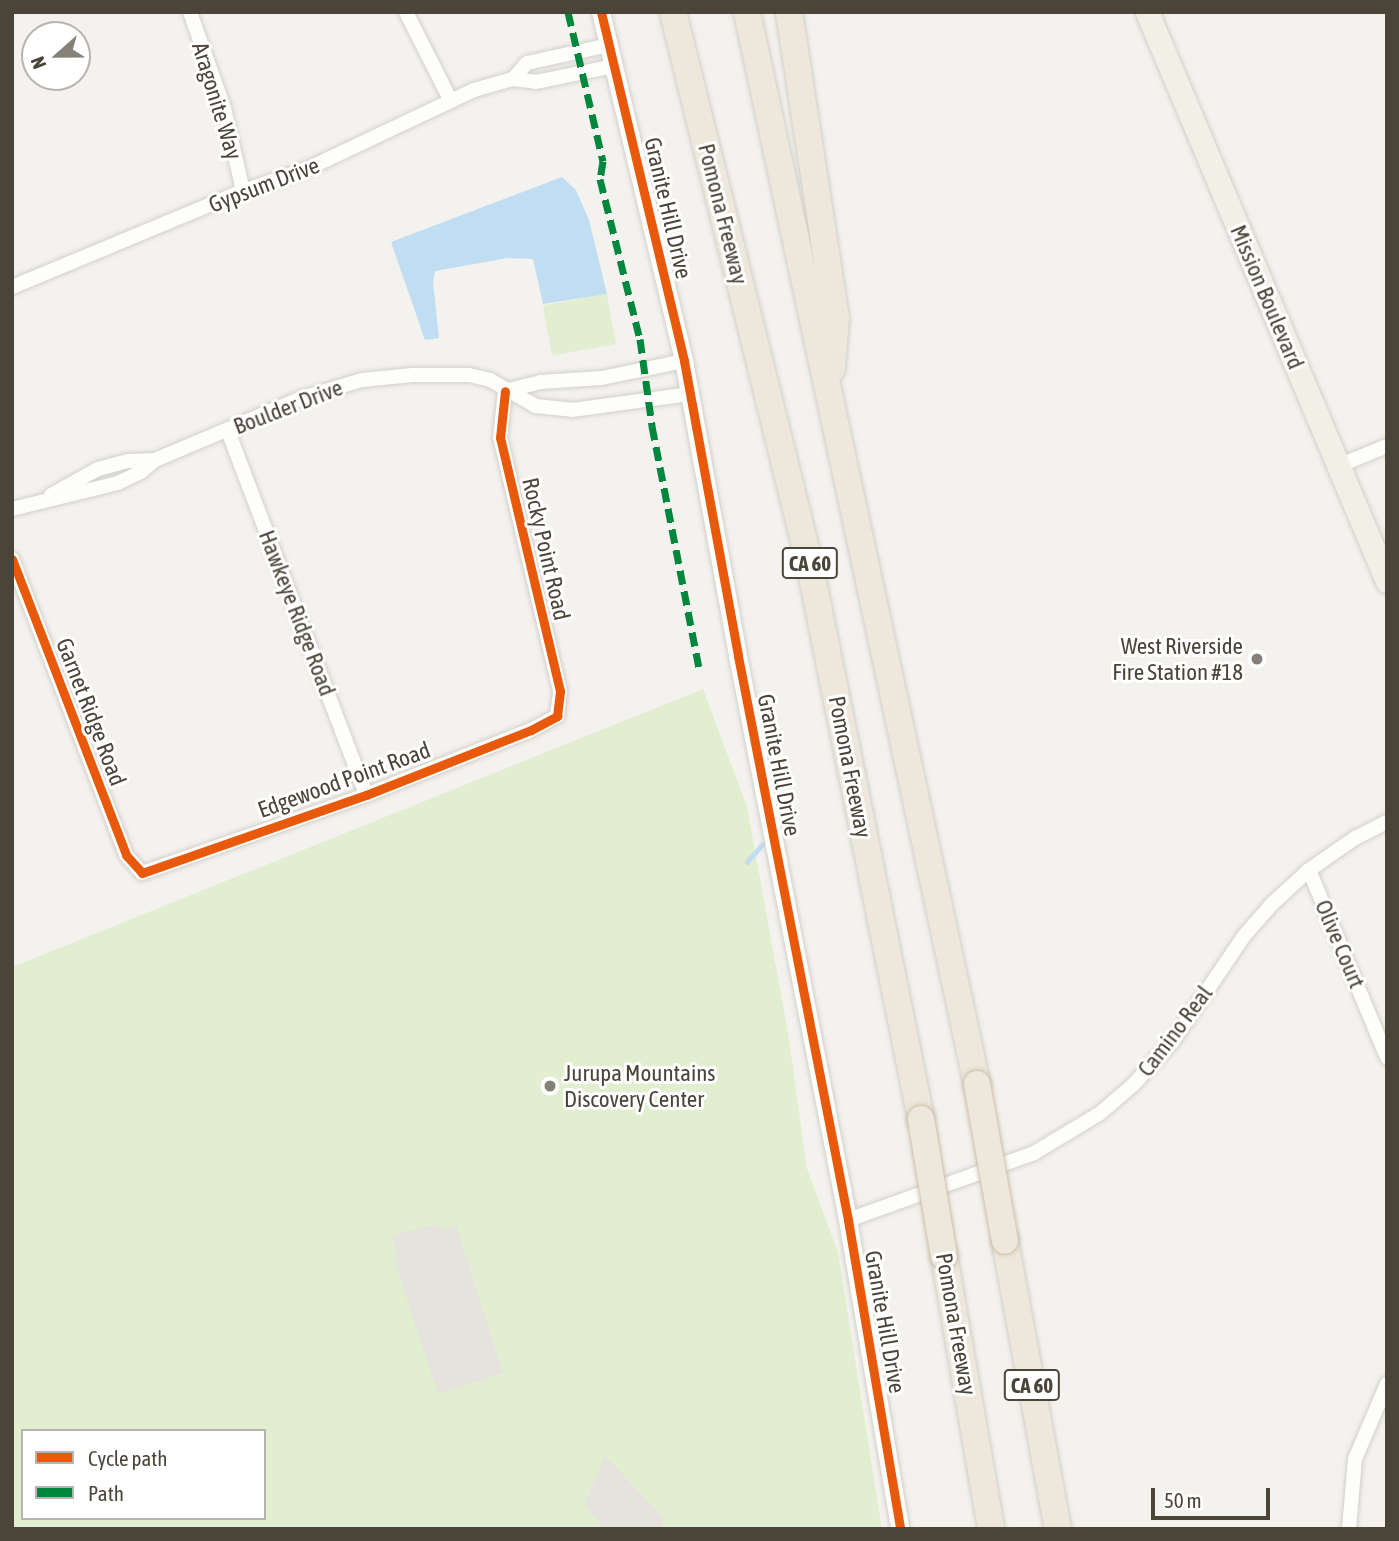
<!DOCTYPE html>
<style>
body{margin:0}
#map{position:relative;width:1399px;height:1541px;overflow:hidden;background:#f4f2ee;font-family:"Asap Condensed",sans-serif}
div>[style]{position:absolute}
.green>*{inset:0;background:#e1eecf;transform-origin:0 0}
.parking>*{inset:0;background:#e6e3df}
.water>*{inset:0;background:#c0ddf1}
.stream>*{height:4.5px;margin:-2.25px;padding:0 2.25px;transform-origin:2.25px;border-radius:2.25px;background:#c0ddf1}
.roads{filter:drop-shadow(0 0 2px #d2d0cb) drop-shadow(0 0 2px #d2d0cb)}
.minor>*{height:14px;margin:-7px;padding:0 7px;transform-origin:7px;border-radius:7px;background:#fdfdfc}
.tertiary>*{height:18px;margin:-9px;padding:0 9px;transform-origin:9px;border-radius:9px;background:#fdfdfc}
.primary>*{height:23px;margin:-11.5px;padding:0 11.5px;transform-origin:11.5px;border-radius:11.5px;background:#f2efe6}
.motorway>*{height:26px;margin:-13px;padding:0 13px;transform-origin:13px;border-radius:13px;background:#ede8db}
.bridges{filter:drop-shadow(0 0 2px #ccbfa9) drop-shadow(0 0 2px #ccbfa9)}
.motorway-bridge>*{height:26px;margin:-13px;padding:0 13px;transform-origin:13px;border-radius:13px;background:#ede8db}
.quiet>*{height:7px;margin-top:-3.5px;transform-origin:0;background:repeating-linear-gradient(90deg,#00873e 0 14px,transparent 0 21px)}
.cycleway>*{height:9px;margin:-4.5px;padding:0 4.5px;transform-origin:4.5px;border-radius:4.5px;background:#e8590c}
.dots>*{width:19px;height:19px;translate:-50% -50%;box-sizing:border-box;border:4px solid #fff;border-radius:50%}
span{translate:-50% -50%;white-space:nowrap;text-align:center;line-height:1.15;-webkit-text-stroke:6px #fff;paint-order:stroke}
.shield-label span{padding:2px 5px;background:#fff;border:2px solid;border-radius:5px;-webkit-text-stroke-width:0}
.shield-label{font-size:21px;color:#4b4439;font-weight:700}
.street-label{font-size:23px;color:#4b4439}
.poi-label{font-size:23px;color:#4b4439}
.right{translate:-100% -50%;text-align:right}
.left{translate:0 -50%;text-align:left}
.frame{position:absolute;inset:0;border:14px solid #4b4439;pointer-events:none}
.legend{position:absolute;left:21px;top:1429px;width:245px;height:91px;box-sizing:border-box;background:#fff;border:2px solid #b7b4b0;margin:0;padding:9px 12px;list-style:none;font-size:21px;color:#4b4439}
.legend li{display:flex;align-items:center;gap:14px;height:35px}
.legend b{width:35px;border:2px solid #b7b4b0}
.north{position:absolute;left:21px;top:21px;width:70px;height:70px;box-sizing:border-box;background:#fff;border:2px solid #b7b4b0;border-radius:50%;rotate:249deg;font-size:19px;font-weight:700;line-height:28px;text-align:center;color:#4b4439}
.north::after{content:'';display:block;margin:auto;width:24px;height:32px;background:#868178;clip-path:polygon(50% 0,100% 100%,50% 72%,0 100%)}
.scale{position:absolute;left:1151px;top:1488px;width:119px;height:32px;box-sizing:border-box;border:4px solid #4b4439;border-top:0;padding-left:9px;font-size:21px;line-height:24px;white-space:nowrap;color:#4b4439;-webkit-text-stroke:5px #fff;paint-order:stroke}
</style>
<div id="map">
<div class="green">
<div style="left:607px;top:294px;width:51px;height:65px;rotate:80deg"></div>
<div style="clip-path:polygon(evenodd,703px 689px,747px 807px,788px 1033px,807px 1169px,838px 1252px,882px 1529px,12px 1529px,12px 967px,703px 689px,23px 1431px,264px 1431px,264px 1518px,23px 1518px,23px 1431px)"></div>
</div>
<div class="parking">
<div style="clip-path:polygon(436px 1224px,444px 1230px,456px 1225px,503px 1373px,438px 1394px,394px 1260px,398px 1258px,392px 1236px)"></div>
<div style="clip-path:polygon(605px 1456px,663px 1517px,662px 1529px,604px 1529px,584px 1504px)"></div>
</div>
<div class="water">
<div style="clip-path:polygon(562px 177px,576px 190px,589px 220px,607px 294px,543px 304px,533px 259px,508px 258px,435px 271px,433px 282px,439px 338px,425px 340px,391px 242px)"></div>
</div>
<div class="stream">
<div style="left:747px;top:862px;width:23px;rotate:-49deg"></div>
</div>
<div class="roads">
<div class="minor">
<div style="left:190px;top:12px;width:102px;rotate:70.5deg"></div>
<div style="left:224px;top:108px;width:85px;rotate:77.1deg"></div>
<div style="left:406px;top:12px;width:100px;rotate:63.2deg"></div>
<div style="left:513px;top:79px;width:21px;rotate:-49deg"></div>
<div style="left:527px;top:63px;width:84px;rotate:-12.4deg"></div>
<div style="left:12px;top:287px;width:250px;rotate:-22.6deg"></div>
<div style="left:243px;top:191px;width:68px;rotate:-19deg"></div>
<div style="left:307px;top:169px;width:185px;rotate:-25.3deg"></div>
<div style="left:474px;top:90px;width:41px;rotate:-15.8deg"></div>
<div style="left:513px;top:79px;width:23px;rotate:7deg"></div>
<div style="left:536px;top:82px;width:80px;rotate:-11.6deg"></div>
<div style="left:505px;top:391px;width:36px;rotate:-14deg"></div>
<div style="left:540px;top:382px;width:62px;rotate:-3.7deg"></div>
<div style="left:602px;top:378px;width:84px;rotate:-11.7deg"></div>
<div style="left:228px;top:431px;width:389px;rotate:69.2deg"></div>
<div style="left:1338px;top:466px;width:53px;rotate:-22.2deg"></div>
<div style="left:51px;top:495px;width:54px;rotate:-29deg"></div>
<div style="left:98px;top:469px;width:31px;rotate:-15deg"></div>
<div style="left:128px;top:461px;width:27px;rotate:-2deg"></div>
<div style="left:12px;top:509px;width:109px;rotate:-13.8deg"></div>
<div style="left:118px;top:483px;width:25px;rotate:-26deg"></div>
<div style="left:141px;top:472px;width:18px;rotate:-41deg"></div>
<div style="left:155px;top:460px;width:160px;rotate:-22.9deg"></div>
<div style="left:302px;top:398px;width:63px;rotate:-16.7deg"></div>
<div style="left:362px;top:380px;width:51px;rotate:-5.6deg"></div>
<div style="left:413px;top:375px;width:56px"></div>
<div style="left:469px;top:375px;width:22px;rotate:13deg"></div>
<div style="left:490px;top:380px;width:53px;rotate:29.5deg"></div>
<div style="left:536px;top:406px;width:36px;rotate:6deg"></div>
<div style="left:572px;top:410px;width:119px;rotate:-7.7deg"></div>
<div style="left:12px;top:559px;width:317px;rotate:68.9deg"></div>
<div style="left:126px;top:855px;width:24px;rotate:48deg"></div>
<div style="left:142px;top:873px;width:237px;rotate:-19.2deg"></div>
<div style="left:366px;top:795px;width:177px;rotate:-21.5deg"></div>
<div style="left:531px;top:730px;width:30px;rotate:-28deg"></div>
<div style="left:557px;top:716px;width:25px;rotate:-83deg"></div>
<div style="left:560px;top:691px;width:260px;rotate:-103.3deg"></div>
<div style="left:500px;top:438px;width:47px;rotate:-83.9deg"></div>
<div style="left:1309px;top:870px;width:203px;rotate:67.4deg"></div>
<div style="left:848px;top:1220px;width:198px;rotate:-19.8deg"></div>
<div style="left:1034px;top:1153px;width:76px;rotate:-31deg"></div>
<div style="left:1099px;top:1114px;width:45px;rotate:-40.5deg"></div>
<div style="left:1133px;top:1085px;width:58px;rotate:-47.8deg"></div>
<div style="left:1172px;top:1042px;width:128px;rotate:-55.8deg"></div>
<div style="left:1244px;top:936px;width:43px;rotate:-48.8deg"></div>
<div style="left:1272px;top:904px;width:50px;rotate:-42.6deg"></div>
<div style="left:1309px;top:870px;width:56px;rotate:-34.8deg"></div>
<div style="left:1355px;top:838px;width:36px;rotate:-27deg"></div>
<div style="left:1349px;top:1529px;width:70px;rotate:-85.1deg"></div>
<div style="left:1355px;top:1459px;width:82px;rotate:-66.9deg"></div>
</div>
<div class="tertiary">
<div style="left:601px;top:12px;width:359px;rotate:76.6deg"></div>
<div style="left:684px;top:361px;width:300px;rotate:79.6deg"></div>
<div style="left:738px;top:656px;width:575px;rotate:78.96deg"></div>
<div style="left:848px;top:1220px;width:313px;rotate:80.4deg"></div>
</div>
<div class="primary">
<div style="left:1147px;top:12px;width:618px;rotate:67.13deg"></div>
</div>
<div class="motorway">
<div style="left:673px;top:12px;width:566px;rotate:76.09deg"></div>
<div style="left:809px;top:561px;width:569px;rotate:78.65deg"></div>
<div style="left:747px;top:12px;width:1096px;rotate:77.89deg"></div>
<div style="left:789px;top:12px;width:310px;rotate:81.3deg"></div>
<div style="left:836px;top:318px;width:51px;rotate:94.5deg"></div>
<div style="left:1005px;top:1241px;width:293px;rotate:79.6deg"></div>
<div style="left:944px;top:1256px;width:277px;rotate:80.2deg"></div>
</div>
</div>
<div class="bridges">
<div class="motorway-bridge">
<div style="left:977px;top:1084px;width:159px;rotate:79.9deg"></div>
<div style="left:921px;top:1119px;width:139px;rotate:80.5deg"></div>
</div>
</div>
<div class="quiet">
<div style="left:568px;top:12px;width:153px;rotate:76.8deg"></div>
<div style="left:603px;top:161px;width:18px;rotate:99deg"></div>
<div style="left:600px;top:179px;width:165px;rotate:76deg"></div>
<div style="left:640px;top:339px;width:88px;rotate:82.1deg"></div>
<div style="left:652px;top:426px;width:246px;rotate:79deg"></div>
</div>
<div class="cycleway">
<div style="left:601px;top:12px;width:359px;rotate:76.6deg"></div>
<div style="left:684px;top:361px;width:300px;rotate:79.6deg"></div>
<div style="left:738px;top:656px;width:575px;rotate:78.96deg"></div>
<div style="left:848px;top:1220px;width:313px;rotate:80.4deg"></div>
<div style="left:12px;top:559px;width:317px;rotate:68.9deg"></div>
<div style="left:126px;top:855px;width:24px;rotate:48deg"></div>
<div style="left:142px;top:873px;width:237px;rotate:-19.2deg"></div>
<div style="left:366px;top:795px;width:177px;rotate:-21.5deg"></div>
<div style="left:531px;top:730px;width:30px;rotate:-28deg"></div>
<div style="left:557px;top:716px;width:25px;rotate:-83deg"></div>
<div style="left:560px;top:691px;width:260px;rotate:-103.3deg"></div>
<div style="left:500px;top:438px;width:47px;rotate:-83.9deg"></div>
</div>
<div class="dots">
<div style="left:1257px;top:659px;background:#868178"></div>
<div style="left:550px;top:1086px;background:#868178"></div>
</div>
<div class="shield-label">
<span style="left:810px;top:563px">CA 60</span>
<span style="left:1032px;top:1385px">CA 60</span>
</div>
<div class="street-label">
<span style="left:217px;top:101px;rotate:73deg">Aragonite Way</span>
<span style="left:264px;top:185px;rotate:-21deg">Gypsum Drive</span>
<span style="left:668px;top:208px;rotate:77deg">Granite Hill Drive</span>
<span style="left:723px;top:214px;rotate:76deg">Pomona Freeway</span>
<span style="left:1267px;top:297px;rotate:67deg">Mission Boulevard</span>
<span style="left:288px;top:407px;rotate:-21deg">Boulder Drive</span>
<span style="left:546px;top:549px;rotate:77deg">Rocky Point Road</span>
<span style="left:297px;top:613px;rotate:69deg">Hawkeye Ridge Road</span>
<span style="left:91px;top:712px;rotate:69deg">Garnet Ridge Road</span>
<span style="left:779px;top:765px;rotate:79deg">Granite Hill Drive</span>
<span style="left:850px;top:767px;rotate:79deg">Pomona Freeway</span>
<span style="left:344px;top:780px;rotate:-20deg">Edgewood Point Road</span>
<span style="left:1340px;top:944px;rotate:67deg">Olive Court</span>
<span style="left:1175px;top:1031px;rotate:-53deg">Camino Real</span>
<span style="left:885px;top:1322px;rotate:80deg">Granite Hill Drive</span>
<span style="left:956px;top:1324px;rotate:80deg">Pomona Freeway</span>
</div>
<div class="poi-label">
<span class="right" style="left:1243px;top:659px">West Riverside<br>Fire Station #18</span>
<span class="left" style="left:564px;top:1086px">Jurupa Mountains<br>Discovery Center</span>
</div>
<div class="frame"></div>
<ul class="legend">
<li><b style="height:9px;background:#e8590c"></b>Cycle path</li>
<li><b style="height:9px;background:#00873e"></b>Path</li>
</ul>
<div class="north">N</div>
<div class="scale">50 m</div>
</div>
